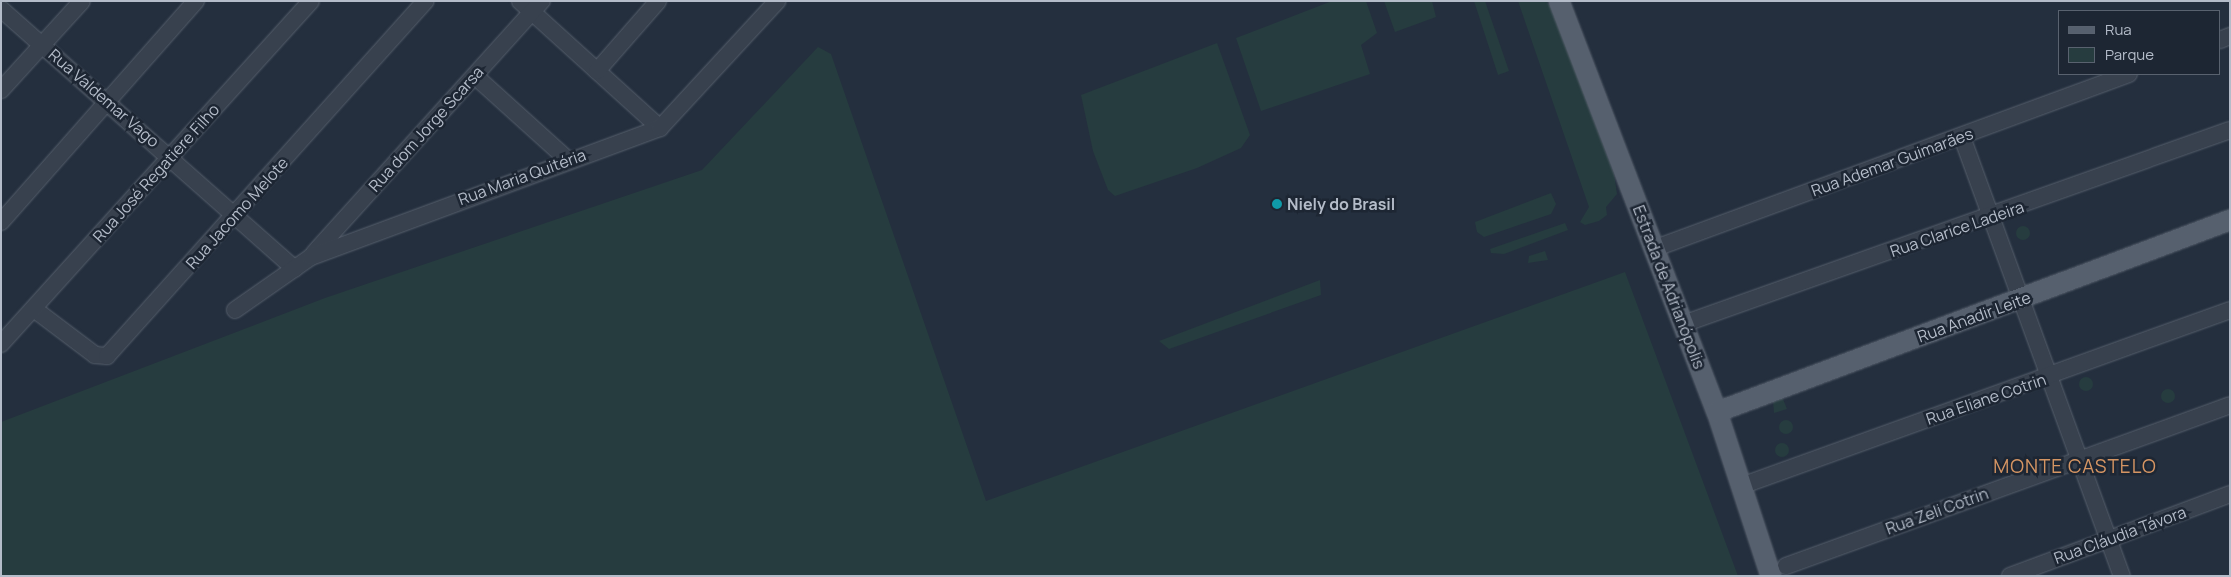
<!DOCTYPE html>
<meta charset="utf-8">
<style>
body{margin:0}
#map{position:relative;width:2231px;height:577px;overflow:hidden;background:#242f3e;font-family:Manrope,sans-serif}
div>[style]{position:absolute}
.green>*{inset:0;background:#263c3f}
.round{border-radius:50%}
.roads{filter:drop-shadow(0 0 1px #565f6c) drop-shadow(0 0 1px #565f6c)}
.minor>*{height:16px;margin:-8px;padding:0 8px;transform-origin:8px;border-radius:8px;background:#38414e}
.major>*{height:20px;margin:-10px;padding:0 10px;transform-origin:10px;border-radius:10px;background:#56606e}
.dots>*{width:14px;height:14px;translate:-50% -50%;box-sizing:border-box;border:2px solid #1d2633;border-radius:50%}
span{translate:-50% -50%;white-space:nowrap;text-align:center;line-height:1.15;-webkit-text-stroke:5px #1d2633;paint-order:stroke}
.street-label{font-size:16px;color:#b4bcc9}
.poi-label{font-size:16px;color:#b4bcc9;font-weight:700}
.left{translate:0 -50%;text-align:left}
.quarter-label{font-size:19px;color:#d59563;letter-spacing:1px}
.frame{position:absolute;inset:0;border:2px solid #b4bcc9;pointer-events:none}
.legend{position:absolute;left:2058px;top:10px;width:162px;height:65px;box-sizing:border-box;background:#1d2633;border:1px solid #59626f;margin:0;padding:6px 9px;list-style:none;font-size:15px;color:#b4bcc9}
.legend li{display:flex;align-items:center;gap:10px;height:25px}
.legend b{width:25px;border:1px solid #59626f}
</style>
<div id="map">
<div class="green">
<div style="clip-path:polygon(1332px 1px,1366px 1px,1377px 33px,1361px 45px,1370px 74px,1261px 111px,1236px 38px)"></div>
<div style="clip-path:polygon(1384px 1px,1432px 1px,1436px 17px,1395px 32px)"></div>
<div style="clip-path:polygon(1474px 1px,1485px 1px,1509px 71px,1498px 75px)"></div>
<div style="clip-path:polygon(1518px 1px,1546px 1px,1553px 10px,1614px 174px,1617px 194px,1606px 207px,1607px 215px,1599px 221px,1585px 225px,1580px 222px,1589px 207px)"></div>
<div style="clip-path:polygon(1217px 43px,1250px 135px,1241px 148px,1197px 168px,1115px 196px,1108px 190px,1093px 151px,1081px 95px)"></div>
<div style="clip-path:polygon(818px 47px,831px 54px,986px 501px,1625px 272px,1738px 576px,1px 576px,1px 422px,325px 298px,702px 170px)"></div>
<div style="clip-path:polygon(1551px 193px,1556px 204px,1551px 214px,1484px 237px,1477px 232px,1475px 222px)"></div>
<div style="clip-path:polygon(1565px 223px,1568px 230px,1504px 254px,1491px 253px,1490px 249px)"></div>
<div class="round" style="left:2016px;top:226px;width:14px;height:14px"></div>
<div style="clip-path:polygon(1545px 251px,1548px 260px,1528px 263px,1529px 256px)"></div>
<div style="clip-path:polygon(1320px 280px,1321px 295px,1169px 349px,1159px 341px)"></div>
<div class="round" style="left:2079px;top:377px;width:14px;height:14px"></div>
<div class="round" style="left:2161px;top:389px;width:14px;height:14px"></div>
<div style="clip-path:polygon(1783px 399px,1787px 409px,1774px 413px,1773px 400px)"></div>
<div class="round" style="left:1779px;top:420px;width:14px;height:14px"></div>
<div class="round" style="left:1775px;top:443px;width:14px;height:14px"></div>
</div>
<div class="roads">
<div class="minor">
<div style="left:520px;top:1px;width:189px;rotate:42.2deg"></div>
<div style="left:1px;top:9px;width:392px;rotate:41.5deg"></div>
<div style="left:2220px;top:40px;width:11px;rotate:-22deg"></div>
<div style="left:597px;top:71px;width:93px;rotate:-48.9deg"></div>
<div style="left:475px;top:76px;width:125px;rotate:42.1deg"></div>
<div style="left:1px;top:90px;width:120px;rotate:-47.7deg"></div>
<div style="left:1962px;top:137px;width:467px;rotate:70deg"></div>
<div style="left:1px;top:222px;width:295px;rotate:-48.6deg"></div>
<div style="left:1653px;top:249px;width:507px;rotate:-20.19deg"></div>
<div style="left:314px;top:253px;width:340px;rotate:-47.9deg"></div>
<div style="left:34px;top:309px;width:76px;rotate:37deg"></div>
<div style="left:95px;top:355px;width:12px;rotate:5deg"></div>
<div style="left:107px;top:356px;width:477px;rotate:-48.1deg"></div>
<div style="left:235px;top:310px;width:93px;rotate:-34.9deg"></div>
<div style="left:311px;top:257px;width:372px;rotate:-20.3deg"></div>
<div style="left:660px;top:128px;width:173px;rotate:-47.3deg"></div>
<div style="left:1683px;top:324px;width:580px;rotate:-19.53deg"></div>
<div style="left:1px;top:344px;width:462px;rotate:-47.9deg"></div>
<div style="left:1741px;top:486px;width:520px;rotate:-19.79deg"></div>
<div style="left:1786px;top:566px;width:472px;rotate:-19.9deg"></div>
<div style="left:2010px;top:576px;width:235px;rotate:-20.4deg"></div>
</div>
<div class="major">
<div style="left:1559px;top:1px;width:440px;rotate:69deg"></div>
<div style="left:1717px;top:412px;width:173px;rotate:71.8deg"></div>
<div style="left:1717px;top:412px;width:548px;rotate:-20.52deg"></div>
</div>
</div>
<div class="dots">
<div style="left:1277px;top:204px;background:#0f9aa8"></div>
</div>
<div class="street-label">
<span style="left:104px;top:98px;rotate:41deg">Rua Valdemar Vago</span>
<span style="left:426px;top:129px;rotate:-48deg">Rua dom Jorge Scarsa</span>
<span style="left:1892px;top:162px;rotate:-20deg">Rua Ademar Guimarães</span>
<span style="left:156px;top:173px;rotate:-48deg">Rua José Regatiere Filho</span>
<span style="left:522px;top:177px;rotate:-20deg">Rua Maria Quitéria</span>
<span style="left:237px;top:213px;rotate:-48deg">Rua Jacomo Melote</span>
<span style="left:1957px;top:229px;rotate:-19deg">Rua Clarice Ladeira</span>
<span style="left:1669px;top:287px;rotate:69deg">Estrada de Adrianópolis</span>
<span style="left:1974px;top:317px;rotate:-20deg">Rua Anadir Leite</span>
<span style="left:1986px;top:399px;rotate:-19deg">Rua Eliane Cotrin</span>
<span style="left:1937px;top:511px;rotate:-20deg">Rua Zeli Cotrin</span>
<span style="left:2120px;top:535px;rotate:-20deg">Rua Cláudia Távora</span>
</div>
<div class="poi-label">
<span class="left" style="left:1287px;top:204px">Niely do Brasil</span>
</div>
<div class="quarter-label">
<span style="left:2075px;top:467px">MONTE CASTELO</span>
</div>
<div class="frame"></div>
<ul class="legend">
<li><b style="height:6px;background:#56606e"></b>Rua</li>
<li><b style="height:14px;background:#263c3f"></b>Parque</li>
</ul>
</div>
